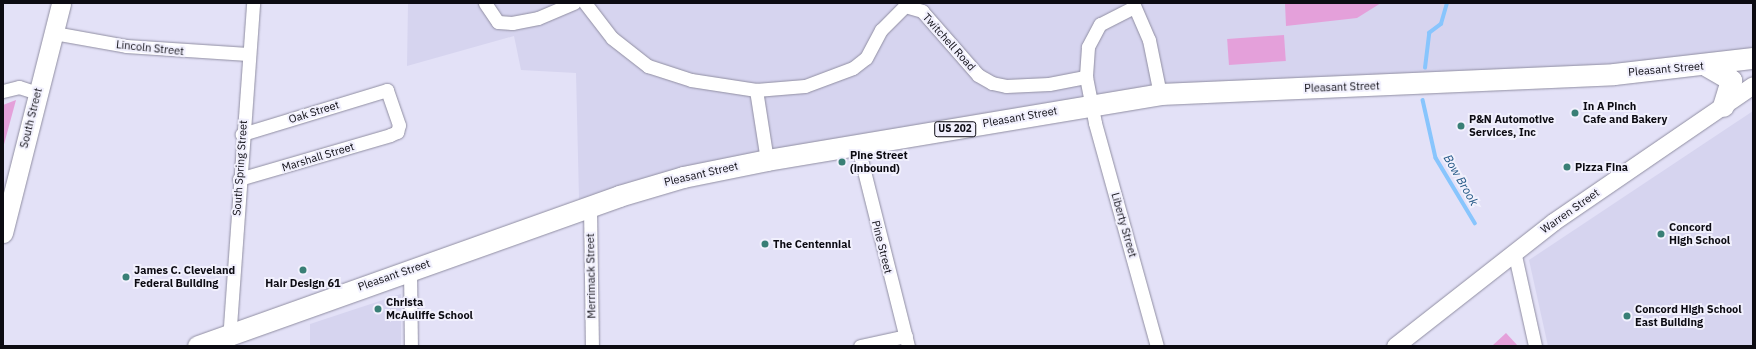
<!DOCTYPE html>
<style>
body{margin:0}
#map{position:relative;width:1756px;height:349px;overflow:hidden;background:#e3e1f7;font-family:"IBM Plex Sans",sans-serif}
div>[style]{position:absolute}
.built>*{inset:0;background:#d6d4ef}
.green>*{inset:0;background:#e4a0da;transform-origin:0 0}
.stream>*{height:3.5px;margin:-1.75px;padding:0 1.75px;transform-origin:1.75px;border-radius:1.75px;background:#88c5fd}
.roads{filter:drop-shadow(0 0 1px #908ea2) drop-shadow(0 0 1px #908ea2)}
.minor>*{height:13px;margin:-6.5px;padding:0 6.5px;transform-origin:6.5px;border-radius:6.5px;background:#fff}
.tertiary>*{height:17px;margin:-8.5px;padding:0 8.5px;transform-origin:8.5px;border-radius:8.5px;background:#fff}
.secondary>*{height:19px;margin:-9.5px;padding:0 9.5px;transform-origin:9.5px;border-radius:9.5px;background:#fff}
.primary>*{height:21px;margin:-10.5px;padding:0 10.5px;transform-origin:10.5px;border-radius:10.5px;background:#fff}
.dots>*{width:11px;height:11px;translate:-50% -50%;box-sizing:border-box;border:2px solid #f1f0fd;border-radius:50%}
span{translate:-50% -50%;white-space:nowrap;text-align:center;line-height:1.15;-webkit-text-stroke:4px #f1f0fd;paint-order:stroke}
.shield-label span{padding:1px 3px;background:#f1f0fd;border:1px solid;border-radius:3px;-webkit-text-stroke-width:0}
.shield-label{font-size:10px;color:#0c0b12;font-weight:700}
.street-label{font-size:11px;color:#0c0b12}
.poi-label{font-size:11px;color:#0c0b12;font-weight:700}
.left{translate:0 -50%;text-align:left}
.water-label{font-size:12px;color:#205684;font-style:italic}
.frame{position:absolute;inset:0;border:4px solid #0c0b12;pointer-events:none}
</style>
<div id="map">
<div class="built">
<div style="clip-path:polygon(408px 3px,1753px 3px,1753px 51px,1687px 61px,1276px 81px,579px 199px,576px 73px,521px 70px,514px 36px,407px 66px)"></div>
<div style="clip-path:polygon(1753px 111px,1753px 346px,1548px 346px,1529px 260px)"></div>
<div style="clip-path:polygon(401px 294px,401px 346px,310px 346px,310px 324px)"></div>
</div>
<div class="green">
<div style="clip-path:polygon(1285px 3px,1381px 3px,1357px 18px,1286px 26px)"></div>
<div style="left:1284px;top:35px;width:26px;height:57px;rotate:86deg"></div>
<div style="clip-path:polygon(16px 100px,3px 148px,3px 105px)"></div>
<div style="clip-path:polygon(1506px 333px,1518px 346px,1492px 346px)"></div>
</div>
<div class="stream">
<div style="left:1425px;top:68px;width:35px;rotate:-83deg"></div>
<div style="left:1429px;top:33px;width:15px;rotate:-37deg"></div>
<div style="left:1441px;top:24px;width:22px;rotate:-74deg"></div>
<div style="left:1423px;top:100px;width:59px;rotate:77.4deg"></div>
<div style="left:1436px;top:158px;width:76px;rotate:59deg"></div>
</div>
<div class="roads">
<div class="minor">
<div style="left:485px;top:3px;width:23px;rotate:56deg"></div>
<div style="left:498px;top:22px;width:14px;rotate:4deg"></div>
<div style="left:512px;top:23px;width:26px;rotate:-11deg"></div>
<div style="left:538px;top:18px;width:39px;rotate:-23deg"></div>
<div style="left:585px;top:3px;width:44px;rotate:52.4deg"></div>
<div style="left:612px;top:38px;width:46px;rotate:37.9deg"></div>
<div style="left:648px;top:66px;width:45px;rotate:18deg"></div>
<div style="left:691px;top:80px;width:66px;rotate:8.7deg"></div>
<div style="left:756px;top:90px;width:49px;rotate:-4.7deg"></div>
<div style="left:805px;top:86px;width:51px;rotate:-20.6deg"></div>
<div style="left:853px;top:68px;width:16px;rotate:-38deg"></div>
<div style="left:866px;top:58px;width:32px;rotate:-62deg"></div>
<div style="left:881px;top:30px;width:34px;rotate:-45deg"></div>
<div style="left:1133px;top:3px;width:40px;rotate:66.6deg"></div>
<div style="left:1149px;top:40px;width:55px;rotate:78.5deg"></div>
<div style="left:905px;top:6px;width:18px;rotate:16deg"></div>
<div style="left:922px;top:11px;width:85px;rotate:48.8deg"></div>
<div style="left:978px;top:75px;width:16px;rotate:30deg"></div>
<div style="left:992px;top:83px;width:14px;rotate:12deg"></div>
<div style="left:1006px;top:86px;width:43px;rotate:-2.7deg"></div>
<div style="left:1049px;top:84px;width:38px;rotate:-11deg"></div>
<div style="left:1134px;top:7px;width:38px;rotate:153deg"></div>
<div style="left:1100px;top:24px;width:26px;rotate:118deg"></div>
<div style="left:1088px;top:47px;width:30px;rotate:94deg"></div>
<div style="left:1086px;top:77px;width:47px;rotate:78.9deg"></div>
<div style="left:1095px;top:123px;width:231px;rotate:74.5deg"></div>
<div style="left:54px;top:33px;width:73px;rotate:10.2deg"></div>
<div style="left:126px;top:46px;width:122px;rotate:3.8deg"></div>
<div style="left:756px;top:90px;width:71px;rotate:81.1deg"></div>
<div style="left:3px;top:91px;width:16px;rotate:-14deg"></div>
<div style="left:19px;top:87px;width:19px;rotate:18deg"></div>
<div style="left:858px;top:147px;width:205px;rotate:75.9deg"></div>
<div style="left:239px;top:179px;width:157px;rotate:-16.2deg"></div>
<div style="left:390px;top:135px;width:8px;rotate:-23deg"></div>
<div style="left:397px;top:132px;width:7px;rotate:-74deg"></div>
<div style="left:399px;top:125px;width:37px;rotate:-109deg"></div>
<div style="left:387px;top:90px;width:152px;rotate:163.1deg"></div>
<div style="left:590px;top:206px;width:140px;rotate:89.2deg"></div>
<div style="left:1514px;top:251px;width:97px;rotate:77.5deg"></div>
<div style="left:410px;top:269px;width:77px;rotate:89.3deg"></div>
<div style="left:229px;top:340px;width:338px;rotate:-85.9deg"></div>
<div style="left:860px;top:346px;width:47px;rotate:-12.3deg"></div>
</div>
<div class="tertiary">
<div style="left:1395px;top:346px;width:201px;rotate:-38.1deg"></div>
<div style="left:1553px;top:222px;width:242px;rotate:-34.4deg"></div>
</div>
<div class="secondary">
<div style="left:3px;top:233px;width:237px;rotate:-75.8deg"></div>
</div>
<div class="primary">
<div style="left:1707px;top:66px;width:28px;rotate:30deg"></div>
<div style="left:1731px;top:80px;width:27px;rotate:107deg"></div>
<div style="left:198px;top:346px;width:447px;rotate:-19.6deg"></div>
<div style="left:619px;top:196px;width:67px;rotate:-16.5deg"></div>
<div style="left:683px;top:177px;width:86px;rotate:-11.4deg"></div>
<div style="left:767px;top:160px;width:399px;rotate:-9.5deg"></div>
<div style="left:1160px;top:94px;width:454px;rotate:-2.5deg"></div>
<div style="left:1614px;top:74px;width:140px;rotate:-6.6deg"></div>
</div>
</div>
<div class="dots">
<div style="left:1575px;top:113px;background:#397f76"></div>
<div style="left:1461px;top:126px;background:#397f76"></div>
<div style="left:842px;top:162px;background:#397f76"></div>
<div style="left:1567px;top:167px;background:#397f76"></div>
<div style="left:1661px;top:234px;background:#397f76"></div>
<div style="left:765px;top:244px;background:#397f76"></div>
<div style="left:303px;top:270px;background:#397f76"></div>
<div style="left:126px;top:277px;background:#397f76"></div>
<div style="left:378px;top:309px;background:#397f76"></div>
<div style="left:1627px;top:316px;background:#397f76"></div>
</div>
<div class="shield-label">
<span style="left:955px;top:129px">US 202</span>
</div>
<div class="street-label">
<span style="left:949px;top:42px;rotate:48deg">Twitchell Road</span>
<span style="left:150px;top:48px;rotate:6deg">Lincoln Street</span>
<span style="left:1666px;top:69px;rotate:-5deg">Pleasant Street</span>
<span style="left:1342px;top:87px;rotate:-2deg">Pleasant Street</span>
<span style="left:314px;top:112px;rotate:-17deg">Oak Street</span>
<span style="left:1020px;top:117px;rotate:-10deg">Pleasant Street</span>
<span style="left:31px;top:118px;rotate:-76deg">South Street</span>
<span style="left:318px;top:157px;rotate:-17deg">Marshall Street</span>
<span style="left:240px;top:168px;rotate:-86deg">South Spring Street</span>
<span style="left:701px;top:174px;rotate:-13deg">Pleasant Street</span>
<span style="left:1570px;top:211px;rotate:-35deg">Warren Street</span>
<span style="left:1124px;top:225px;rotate:74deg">Liberty Street</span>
<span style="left:882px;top:247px;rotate:76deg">Pine Street</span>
<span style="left:394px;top:275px;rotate:-19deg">Pleasant Street</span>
<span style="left:591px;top:276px;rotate:-91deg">Merrimack Street</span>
</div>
<div class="poi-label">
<span class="left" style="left:1583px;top:113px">In A Pinch<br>Cafe and Bakery</span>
<span class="left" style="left:1469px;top:126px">P&amp;N Automotive<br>Services, Inc</span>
<span class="left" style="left:850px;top:162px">Pine Street<br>(inbound)</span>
<span class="left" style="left:1575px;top:167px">Pizza Fina</span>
<span class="left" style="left:1669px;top:234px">Concord<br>High School</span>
<span class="left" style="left:773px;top:244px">The Centennial</span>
<span class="left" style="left:134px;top:277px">James C. Cleveland<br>Federal Building</span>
<span style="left:303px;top:283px">Hair Design 61</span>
<span class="left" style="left:386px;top:309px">Christa<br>McAuliffe School</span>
<span class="left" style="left:1635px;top:316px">Concord High School<br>East Building</span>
</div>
<div class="water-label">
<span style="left:1461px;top:180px;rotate:60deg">Bow Brook</span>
</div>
<div class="frame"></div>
</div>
